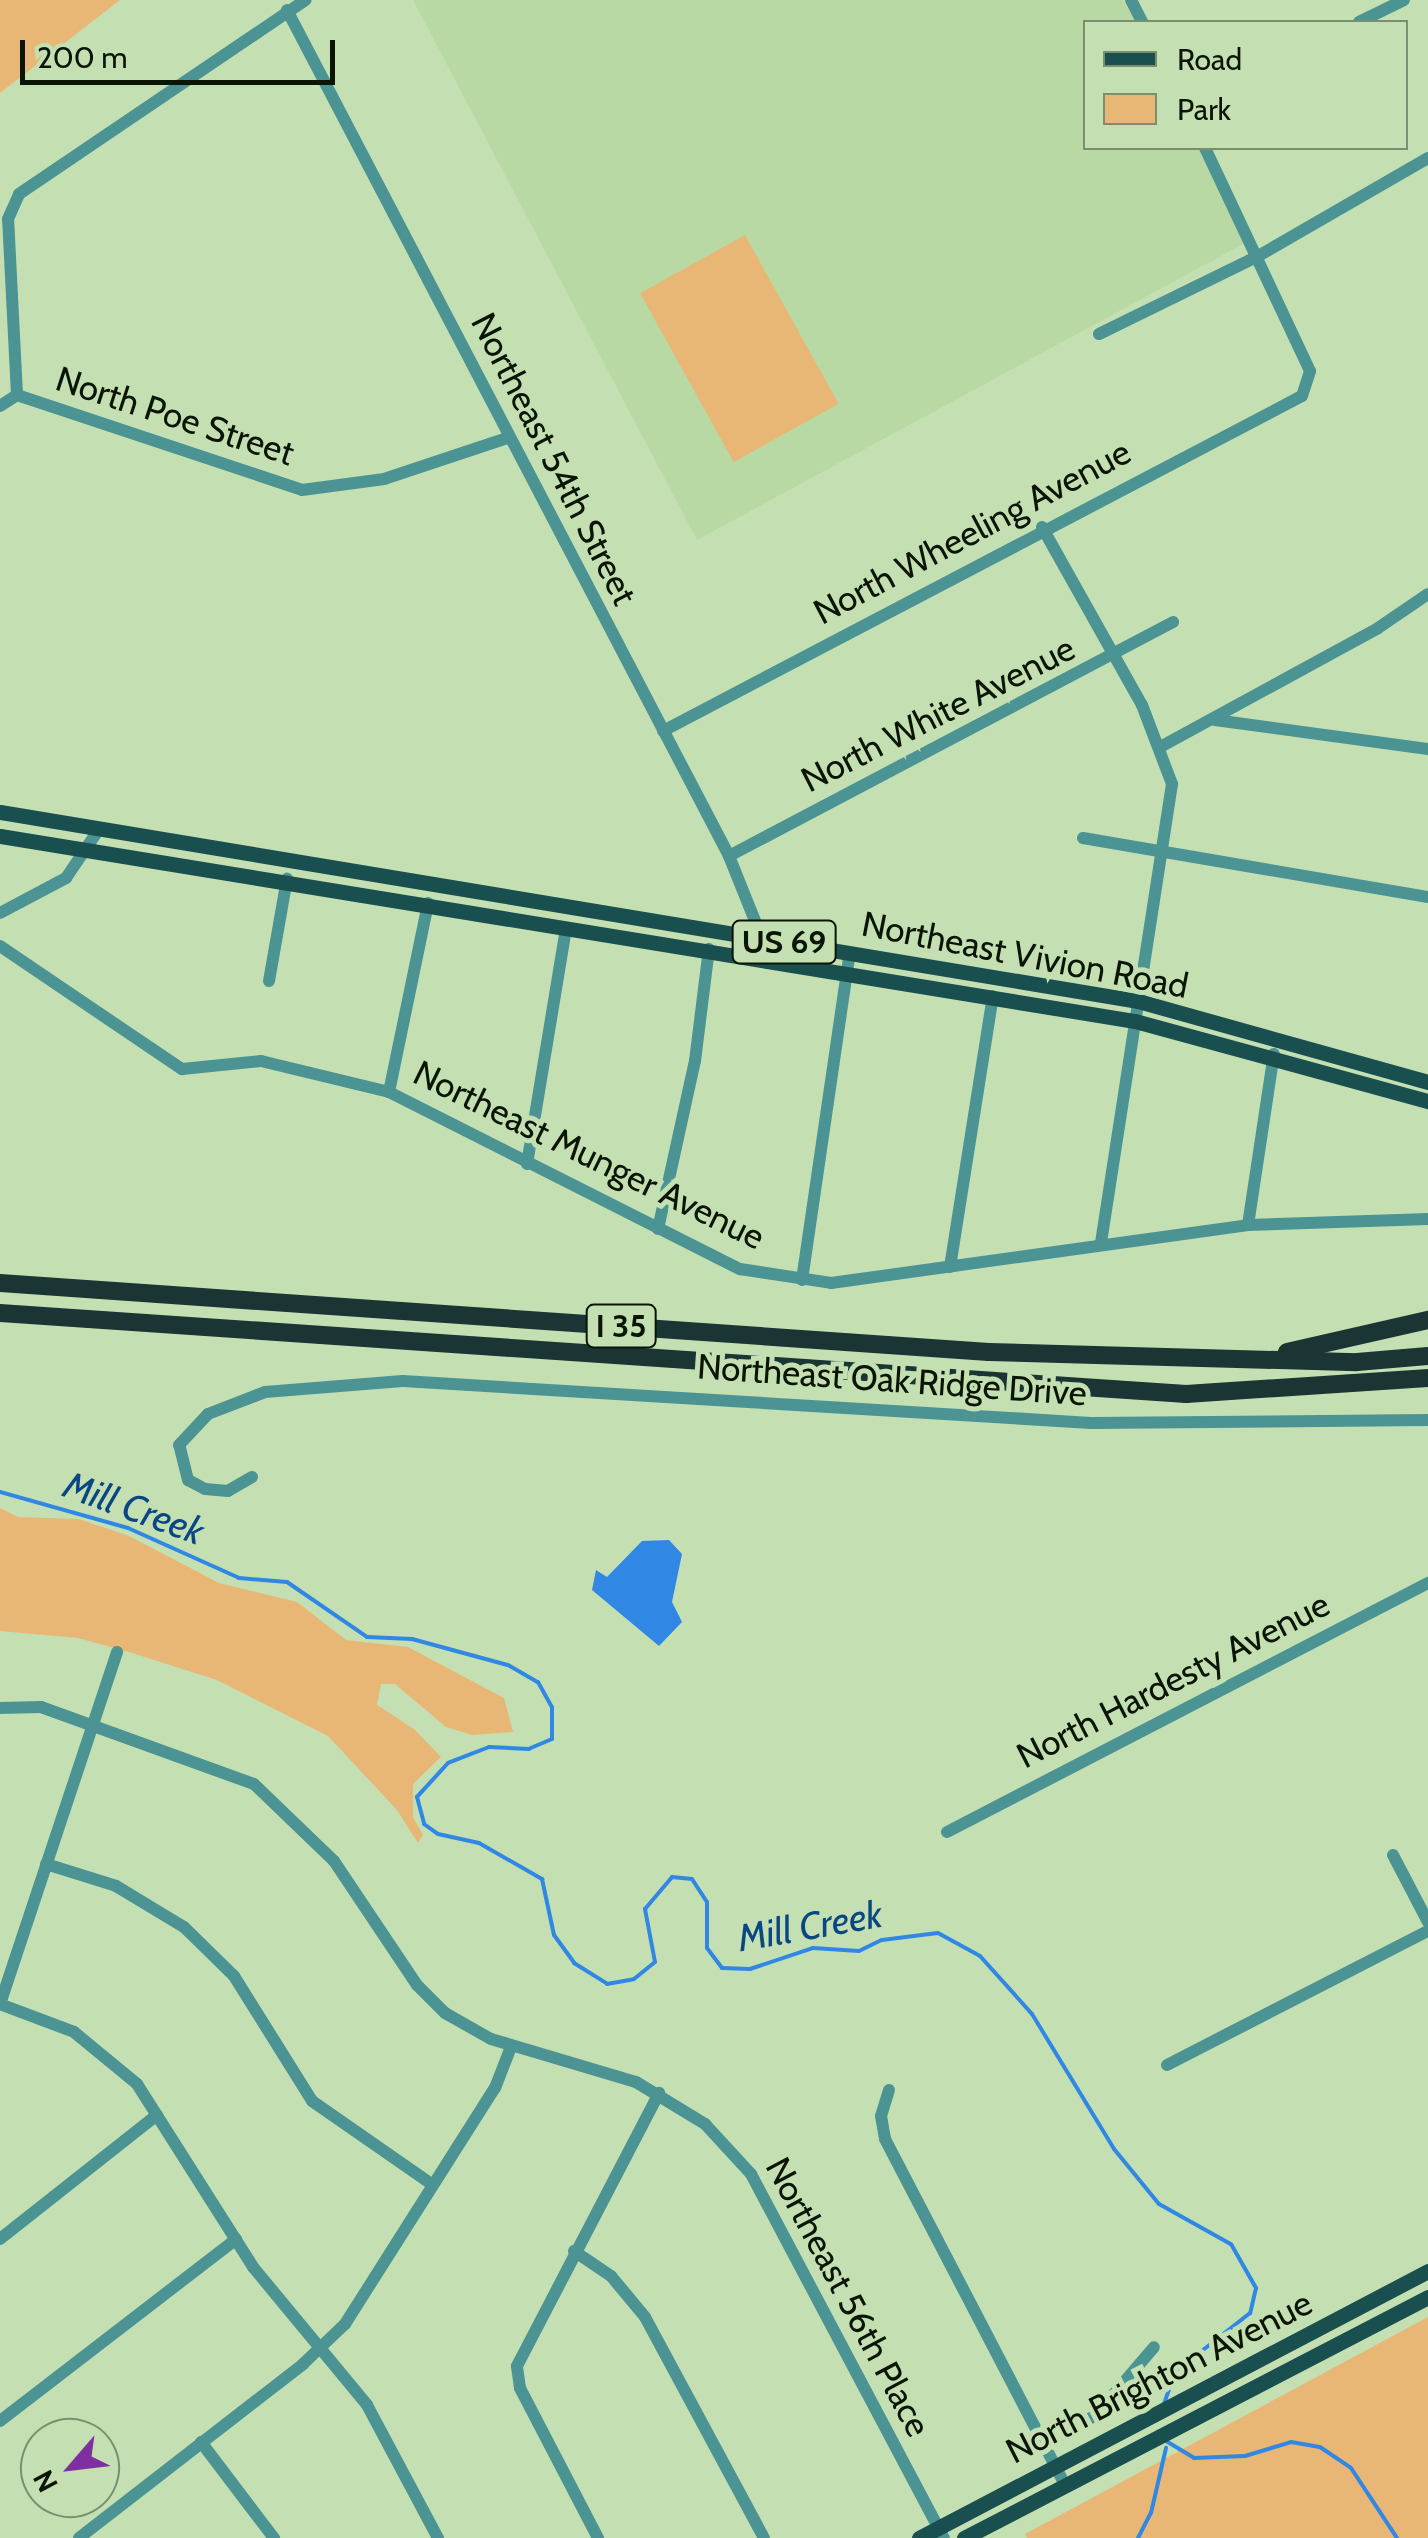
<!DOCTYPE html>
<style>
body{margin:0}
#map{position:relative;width:1428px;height:2538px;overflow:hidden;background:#c4e0b3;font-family:Cabin,sans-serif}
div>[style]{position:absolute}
.built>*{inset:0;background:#b8d8a4}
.green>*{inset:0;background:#e8b776;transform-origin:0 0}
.water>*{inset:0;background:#3187e4}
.stream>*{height:4px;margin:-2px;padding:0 2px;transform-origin:2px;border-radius:2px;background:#3187e4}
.minor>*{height:12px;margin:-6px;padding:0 6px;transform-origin:6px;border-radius:6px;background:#4b9493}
.major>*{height:15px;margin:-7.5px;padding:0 7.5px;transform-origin:7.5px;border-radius:7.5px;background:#194f4e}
.highway>*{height:18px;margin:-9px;padding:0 9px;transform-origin:9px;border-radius:9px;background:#1a3534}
span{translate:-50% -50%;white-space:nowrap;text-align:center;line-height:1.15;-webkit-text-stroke:10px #c4e0b3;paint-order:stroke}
.shield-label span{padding:2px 8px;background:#c4e0b3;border:2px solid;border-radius:8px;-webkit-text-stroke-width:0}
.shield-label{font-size:32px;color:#0b1505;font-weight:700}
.street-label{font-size:35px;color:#0b1505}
.water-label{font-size:38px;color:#0a4682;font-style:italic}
.legend{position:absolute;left:1083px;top:20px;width:325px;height:130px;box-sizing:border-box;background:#c4e0b3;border:2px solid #7a8f6d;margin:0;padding:12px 18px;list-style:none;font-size:30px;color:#0b1505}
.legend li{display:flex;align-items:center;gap:20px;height:50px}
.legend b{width:50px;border:2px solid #7a8f6d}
.north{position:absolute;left:20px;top:2418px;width:100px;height:100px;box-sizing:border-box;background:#c4e0b3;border:2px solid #7a8f6d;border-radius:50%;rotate:242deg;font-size:28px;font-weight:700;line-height:40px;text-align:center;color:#0b1505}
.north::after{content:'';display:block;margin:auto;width:35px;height:45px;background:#7e2fa0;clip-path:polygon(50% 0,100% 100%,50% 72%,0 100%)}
.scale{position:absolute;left:20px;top:40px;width:315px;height:45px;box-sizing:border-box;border:5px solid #0b1505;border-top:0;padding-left:12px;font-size:30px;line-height:35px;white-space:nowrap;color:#0b1505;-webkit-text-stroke:8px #c4e0b3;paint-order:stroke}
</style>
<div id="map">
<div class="built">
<div style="clip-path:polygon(413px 0,1123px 0,1136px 22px,1086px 22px,1086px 148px,1203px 148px,1245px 243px,697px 540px)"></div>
</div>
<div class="green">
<div style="clip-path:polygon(0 0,120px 0,0 93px)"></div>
<div style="left:745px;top:235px;width:193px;height:120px;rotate:61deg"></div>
<div style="clip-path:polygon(0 1508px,18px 1517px,79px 1519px,129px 1536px,219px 1583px,297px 1602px,346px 1640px,408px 1647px,504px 1698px,513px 1732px,472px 1735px,446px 1727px,395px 1684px,381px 1684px,377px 1705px,414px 1729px,441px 1757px,413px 1784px,413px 1817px,423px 1835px,418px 1843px,397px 1810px,328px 1736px,217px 1680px,129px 1652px,78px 1638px,0 1631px)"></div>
<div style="clip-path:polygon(1428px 2317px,1428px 2538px,1027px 2538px,1025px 2534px)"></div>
</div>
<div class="water">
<div style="clip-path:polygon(669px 1540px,682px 1554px,672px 1602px,682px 1622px,659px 1646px,592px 1590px,596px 1570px,607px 1577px,642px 1541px)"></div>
</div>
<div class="stream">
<div style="left:0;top:1492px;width:133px;rotate:15.7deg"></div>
<div style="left:128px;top:1528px;width:122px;rotate:24.2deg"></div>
<div style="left:239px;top:1578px;width:48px;rotate:4.8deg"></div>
<div style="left:287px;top:1582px;width:97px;rotate:34.5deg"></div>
<div style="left:367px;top:1637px;width:45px;rotate:2.5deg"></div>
<div style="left:412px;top:1639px;width:99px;rotate:15.2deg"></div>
<div style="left:508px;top:1665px;width:34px;rotate:30deg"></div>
<div style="left:538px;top:1682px;width:29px;rotate:61deg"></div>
<div style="left:552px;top:1707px;width:32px;rotate:90deg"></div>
<div style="left:552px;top:1739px;width:25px;rotate:157deg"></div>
<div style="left:529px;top:1749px;width:40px;rotate:-177.1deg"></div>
<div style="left:489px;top:1747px;width:44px;rotate:158.7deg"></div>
<div style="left:448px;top:1763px;width:46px;rotate:132.4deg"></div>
<div style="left:417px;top:1797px;width:28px;rotate:75deg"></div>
<div style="left:424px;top:1824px;width:17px;rotate:36deg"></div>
<div style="left:438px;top:1834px;width:42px;rotate:12.4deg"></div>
<div style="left:479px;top:1843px;width:73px;rotate:29.7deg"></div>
<div style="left:542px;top:1879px;width:57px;rotate:77.9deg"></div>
<div style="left:554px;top:1935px;width:34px;rotate:54deg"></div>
<div style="left:574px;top:1963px;width:39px;rotate:32deg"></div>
<div style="left:607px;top:1984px;width:27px;rotate:-10deg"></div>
<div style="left:634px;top:1979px;width:27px;rotate:-39deg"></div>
<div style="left:655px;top:1962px;width:54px;rotate:-100.7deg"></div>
<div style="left:645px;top:1909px;width:42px;rotate:-49.8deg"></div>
<div style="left:672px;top:1877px;width:20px;rotate:6deg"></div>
<div style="left:692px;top:1879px;width:27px;rotate:57deg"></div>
<div style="left:707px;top:1902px;width:46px;rotate:90deg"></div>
<div style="left:707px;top:1948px;width:25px;rotate:53deg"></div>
<div style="left:722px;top:1968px;width:28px;rotate:2deg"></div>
<div style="left:750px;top:1969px;width:66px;rotate:-18.4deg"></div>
<div style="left:813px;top:1948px;width:46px;rotate:3.7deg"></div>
<div style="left:859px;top:1951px;width:25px;rotate:-26deg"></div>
<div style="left:882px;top:1940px;width:56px;rotate:-7.1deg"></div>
<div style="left:938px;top:1933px;width:48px;rotate:28.7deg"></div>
<div style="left:980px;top:1956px;width:78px;rotate:48.1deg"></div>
<div style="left:1032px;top:2014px;width:158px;rotate:58.7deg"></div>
<div style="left:1114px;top:2149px;width:71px;rotate:50.7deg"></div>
<div style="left:1159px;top:2204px;width:82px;rotate:29.1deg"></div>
<div style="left:1231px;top:2244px;width:51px;rotate:60.4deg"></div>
<div style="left:1256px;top:2288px;width:26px;rotate:103deg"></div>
<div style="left:1250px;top:2313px;width:95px;rotate:141.8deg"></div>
<div style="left:1175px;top:2372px;width:36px;rotate:109deg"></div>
<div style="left:1166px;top:2441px;width:33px;rotate:31deg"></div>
<div style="left:1194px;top:2458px;width:51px;rotate:-2.2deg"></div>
<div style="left:1245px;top:2456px;width:48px;rotate:-16.9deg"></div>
<div style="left:1291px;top:2442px;width:29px;rotate:10deg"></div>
<div style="left:1320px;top:2447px;width:37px;rotate:34deg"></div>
<div style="left:1351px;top:2468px;width:84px;rotate:56.7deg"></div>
<div style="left:1138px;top:2538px;width:28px;rotate:-63deg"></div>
<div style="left:1151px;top:2513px;width:67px;rotate:-77deg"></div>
</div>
<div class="minor">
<div style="left:1131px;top:0;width:25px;rotate:63deg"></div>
<div style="left:287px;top:10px;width:955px;rotate:62.41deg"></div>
<div style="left:729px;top:856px;width:88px;rotate:68.1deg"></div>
<div style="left:1359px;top:22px;width:50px;rotate:-26.1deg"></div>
<div style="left:1099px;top:334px;width:179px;rotate:-26.1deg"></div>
<div style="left:1260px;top:255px;width:194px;rotate:-30deg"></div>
<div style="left:17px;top:395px;width:176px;rotate:-92.9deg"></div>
<div style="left:8px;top:219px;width:27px;rotate:-66deg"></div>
<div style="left:19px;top:194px;width:346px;rotate:-34.1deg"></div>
<div style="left:17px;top:395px;width:300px;rotate:18.4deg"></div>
<div style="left:302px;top:490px;width:83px;rotate:-7.6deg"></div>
<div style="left:384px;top:479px;width:130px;rotate:-18.4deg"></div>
<div style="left:0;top:406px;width:20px;rotate:-33deg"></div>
<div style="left:1042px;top:527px;width:204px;rotate:60.7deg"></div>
<div style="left:1142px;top:705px;width:85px;rotate:69.2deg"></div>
<div style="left:1172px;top:784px;width:463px;rotate:98.8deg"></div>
<div style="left:1215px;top:720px;width:215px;rotate:7.8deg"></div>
<div style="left:663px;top:731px;width:721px;rotate:-27.67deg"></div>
<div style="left:1302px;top:396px;width:26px;rotate:-72deg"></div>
<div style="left:1310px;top:371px;width:246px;rotate:-115.2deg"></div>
<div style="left:1162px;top:746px;width:246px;rotate:-28.6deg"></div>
<div style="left:1378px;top:628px;width:60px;rotate:-34.2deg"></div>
<div style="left:1083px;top:838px;width:350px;rotate:9.7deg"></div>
<div style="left:729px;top:856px;width:502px;rotate:-27.79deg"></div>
<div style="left:0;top:913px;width:75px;rotate:-27.9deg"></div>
<div style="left:66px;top:878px;width:59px;rotate:-56deg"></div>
<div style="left:0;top:946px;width:220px;rotate:34.1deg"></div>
<div style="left:182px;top:1069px;width:79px;rotate:-5.8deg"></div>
<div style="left:261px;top:1061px;width:132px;rotate:13.6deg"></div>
<div style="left:389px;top:1092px;width:393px;rotate:26.8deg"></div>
<div style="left:740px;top:1269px;width:92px;rotate:8.7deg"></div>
<div style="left:831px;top:1283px;width:421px;rotate:-7.9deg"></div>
<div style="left:1248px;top:1225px;width:180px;rotate:-1.9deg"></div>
<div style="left:269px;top:981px;width:104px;rotate:-80deg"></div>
<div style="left:389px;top:1092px;width:193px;rotate:-78.3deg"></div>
<div style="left:527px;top:1164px;width:239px;rotate:-80.6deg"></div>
<div style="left:1248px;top:1225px;width:173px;rotate:-81.4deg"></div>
<div style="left:658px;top:1229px;width:172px;rotate:-77.6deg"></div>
<div style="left:695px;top:1061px;width:113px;rotate:-82.9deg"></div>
<div style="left:950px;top:1267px;width:274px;rotate:-81deg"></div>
<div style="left:802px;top:1280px;width:331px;rotate:-81.7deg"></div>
<div style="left:252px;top:1477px;width:28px;rotate:150deg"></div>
<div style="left:228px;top:1491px;width:23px;rotate:-175deg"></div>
<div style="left:205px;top:1489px;width:19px;rotate:-152deg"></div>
<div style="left:188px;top:1480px;width:36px;rotate:-104deg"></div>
<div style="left:179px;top:1445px;width:42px;rotate:-46.9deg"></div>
<div style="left:208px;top:1414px;width:61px;rotate:-21.1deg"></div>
<div style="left:265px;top:1392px;width:138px;rotate:-4.6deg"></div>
<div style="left:403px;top:1381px;width:689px;rotate:3.49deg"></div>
<div style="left:1091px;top:1423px;width:337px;rotate:-0.5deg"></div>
<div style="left:0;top:1708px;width:41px;rotate:-1.4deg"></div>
<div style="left:41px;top:1707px;width:226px;rotate:19.9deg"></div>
<div style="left:254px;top:1784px;width:111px;rotate:43.9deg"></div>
<div style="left:334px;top:1861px;width:149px;rotate:56.2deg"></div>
<div style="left:417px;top:1985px;width:40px;rotate:45deg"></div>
<div style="left:445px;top:2013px;width:53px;rotate:29.5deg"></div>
<div style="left:491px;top:2039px;width:151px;rotate:16.5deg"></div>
<div style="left:636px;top:2082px;width:81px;rotate:31.3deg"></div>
<div style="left:705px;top:2124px;width:68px;rotate:47.4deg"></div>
<div style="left:751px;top:2174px;width:412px;rotate:62.1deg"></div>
<div style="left:947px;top:1832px;width:542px;rotate:-27.37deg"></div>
<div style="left:1393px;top:1855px;width:76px;rotate:62.4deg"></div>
<div style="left:46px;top:1864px;width:73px;rotate:17.4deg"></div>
<div style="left:116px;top:1886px;width:79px;rotate:31.1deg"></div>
<div style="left:184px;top:1927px;width:70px;rotate:44.4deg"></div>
<div style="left:234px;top:1976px;width:147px;rotate:58deg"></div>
<div style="left:312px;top:2101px;width:147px;rotate:34.8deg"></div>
<div style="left:0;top:2004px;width:79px;rotate:20.7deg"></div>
<div style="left:74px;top:2032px;width:82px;rotate:39.5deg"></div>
<div style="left:137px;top:2084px;width:217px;rotate:57.6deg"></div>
<div style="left:253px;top:2267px;width:179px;rotate:50.4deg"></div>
<div style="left:367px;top:2405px;width:151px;rotate:61.9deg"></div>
<div style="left:0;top:2004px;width:371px;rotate:-71.6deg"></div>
<div style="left:1167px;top:2065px;width:293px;rotate:-27.2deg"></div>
<div style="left:889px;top:2090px;width:27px;rotate:107deg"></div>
<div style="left:881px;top:2116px;width:23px;rotate:80deg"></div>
<div style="left:885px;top:2139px;width:390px;rotate:62.5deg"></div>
<div style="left:0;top:2239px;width:200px;rotate:-38.3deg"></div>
<div style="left:574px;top:2251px;width:45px;rotate:34deg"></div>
<div style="left:611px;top:2276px;width:53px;rotate:50.3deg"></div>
<div style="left:645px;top:2317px;width:251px;rotate:61.7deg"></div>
<div style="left:0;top:2421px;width:298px;rotate:-37.6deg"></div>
<div style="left:201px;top:2442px;width:121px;rotate:52.8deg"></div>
<div style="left:1044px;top:2444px;width:60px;rotate:-29.1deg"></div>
<div style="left:1096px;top:2415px;width:89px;rotate:-49.5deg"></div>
<div style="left:79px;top:2538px;width:284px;rotate:-37.8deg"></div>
<div style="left:303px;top:2364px;width:58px;rotate:-43.6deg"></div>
<div style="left:345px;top:2324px;width:280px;rotate:-57.6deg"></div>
<div style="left:495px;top:2088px;width:44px;rotate:-68.7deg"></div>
<div style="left:598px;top:2538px;width:169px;rotate:-117.5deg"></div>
<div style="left:520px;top:2388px;width:22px;rotate:-98deg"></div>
<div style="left:517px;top:2366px;width:308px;rotate:-62.5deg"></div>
</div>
<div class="major">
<div style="left:0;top:812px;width:1154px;rotate:9.43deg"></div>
<div style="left:1138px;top:1001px;width:301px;rotate:15.6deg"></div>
<div style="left:0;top:836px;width:1150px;rotate:9.26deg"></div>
<div style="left:1135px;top:1021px;width:304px;rotate:15.3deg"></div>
<div style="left:919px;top:2538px;width:575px;rotate:-27.68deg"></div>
<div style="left:964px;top:2538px;width:523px;rotate:-27.45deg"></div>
</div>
<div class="highway">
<div style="left:0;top:1283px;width:991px;rotate:3.99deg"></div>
<div style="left:989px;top:1352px;width:368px;rotate:1.6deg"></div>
<div style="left:1357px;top:1362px;width:71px;rotate:-4.8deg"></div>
<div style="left:0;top:1313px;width:1189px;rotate:3.91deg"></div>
<div style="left:1186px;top:1394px;width:243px;rotate:-3.8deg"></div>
<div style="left:1287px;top:1352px;width:145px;rotate:-12.8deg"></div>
</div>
<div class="shield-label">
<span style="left:784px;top:942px">US 69</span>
<span style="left:621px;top:1326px">I 35</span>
</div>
<div class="street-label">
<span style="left:175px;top:416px;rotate:18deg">North Poe Street</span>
<span style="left:554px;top:459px;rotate:63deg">Northeast 54th Street</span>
<span style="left:972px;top:532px;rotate:-28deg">North Wheeling Avenue</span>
<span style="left:938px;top:714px;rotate:-27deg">North White Avenue</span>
<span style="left:1025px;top:955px;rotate:11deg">Northeast Vivion Road</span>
<span style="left:589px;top:1155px;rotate:26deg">Northeast Munger Avenue</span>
<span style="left:892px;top:1380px;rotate:4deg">Northeast Oak Ridge Drive</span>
<span style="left:1173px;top:1680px;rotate:-27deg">North Hardesty Avenue</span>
<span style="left:848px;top:2297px;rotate:62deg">Northeast 56th Place</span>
<span style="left:1159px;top:2377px;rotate:-27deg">North Brighton Avenue</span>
</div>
<div class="water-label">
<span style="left:134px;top:1508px;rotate:20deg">Mill Creek</span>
<span style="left:810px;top:1926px;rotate:-10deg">Mill Creek</span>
</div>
<ul class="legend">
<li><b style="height:12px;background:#194f4e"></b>Road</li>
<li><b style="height:28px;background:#e8b776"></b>Park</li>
</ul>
<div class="north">N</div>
<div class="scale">200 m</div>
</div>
